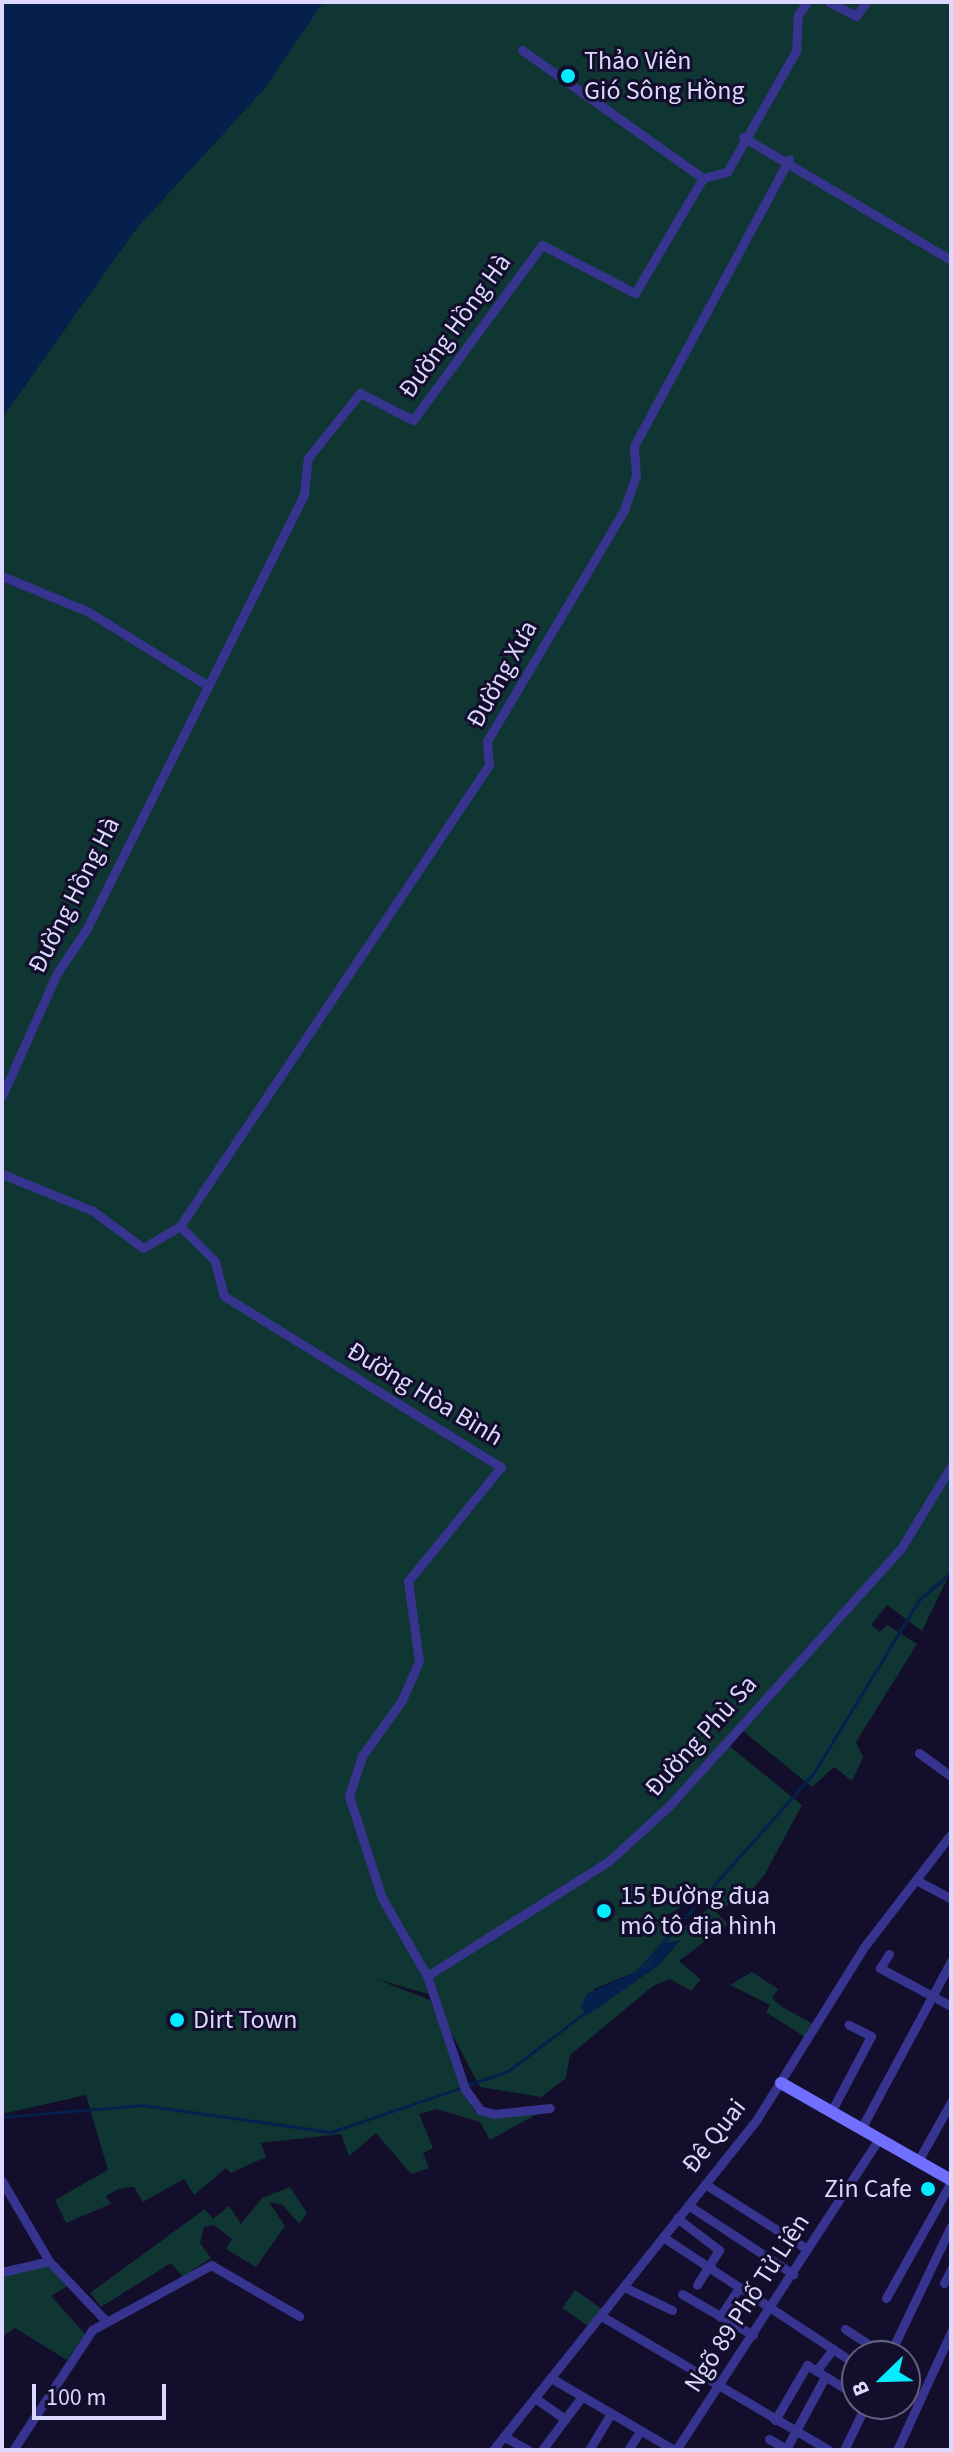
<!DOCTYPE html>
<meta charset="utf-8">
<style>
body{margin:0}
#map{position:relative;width:953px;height:2452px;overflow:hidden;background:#120e2b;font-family:"Source Sans 3",sans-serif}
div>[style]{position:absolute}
.green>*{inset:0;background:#103634;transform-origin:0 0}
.water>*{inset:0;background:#05204d}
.stream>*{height:3px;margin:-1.5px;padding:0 1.5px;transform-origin:1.5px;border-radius:1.5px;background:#05204d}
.street>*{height:9px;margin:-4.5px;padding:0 4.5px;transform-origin:4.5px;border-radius:4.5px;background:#36348e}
.secondary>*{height:12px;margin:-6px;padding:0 6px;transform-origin:6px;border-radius:6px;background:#706fff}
.dots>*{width:22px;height:22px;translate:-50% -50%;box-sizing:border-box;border:4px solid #120e2b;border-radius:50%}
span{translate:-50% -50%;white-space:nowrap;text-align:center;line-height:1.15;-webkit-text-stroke:6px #120e2b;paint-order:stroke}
.poi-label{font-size:26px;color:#dcd8ff}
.left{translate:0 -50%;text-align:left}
.right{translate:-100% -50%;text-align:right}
.street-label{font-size:26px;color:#dcd8ff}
.frame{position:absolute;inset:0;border:4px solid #dcd8ff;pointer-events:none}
.north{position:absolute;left:841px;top:2340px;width:80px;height:80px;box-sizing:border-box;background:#120e2b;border:2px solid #635f80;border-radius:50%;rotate:247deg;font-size:22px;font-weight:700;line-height:32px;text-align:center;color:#dcd8ff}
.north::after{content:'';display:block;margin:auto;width:28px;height:36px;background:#04eaff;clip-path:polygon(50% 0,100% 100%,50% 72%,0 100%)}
.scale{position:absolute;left:32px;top:2384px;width:134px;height:36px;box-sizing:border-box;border:4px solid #dcd8ff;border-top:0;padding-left:10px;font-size:24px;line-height:28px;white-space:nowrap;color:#dcd8ff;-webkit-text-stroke:6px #120e2b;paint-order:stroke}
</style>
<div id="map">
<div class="green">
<div style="clip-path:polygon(evenodd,323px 2px,951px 2px,951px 1571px,922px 1631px,887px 1605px,871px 1625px,880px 1632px,887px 1625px,917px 1644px,856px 1742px,863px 1757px,852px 1781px,834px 1767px,812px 1787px,743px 1731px,728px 1745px,802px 1805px,765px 1874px,748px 1895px,716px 1912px,728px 1924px,679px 1961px,701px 1980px,691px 1991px,670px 1979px,653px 1986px,570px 2055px,566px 2078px,541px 2097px,480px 2087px,425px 1983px,428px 1994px,376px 1979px,430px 2000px,474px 2111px,512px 2117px,541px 2112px,490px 2140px,480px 2122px,437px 2109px,419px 2114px,433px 2148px,423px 2153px,429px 2168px,411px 2174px,376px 2133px,349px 2156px,341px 2134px,261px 2143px,266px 2157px,231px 2173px,226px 2168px,194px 2195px,184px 2179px,143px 2202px,134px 2187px,118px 2189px,106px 2196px,111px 2204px,66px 2223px,55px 2200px,108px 2170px,86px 2095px,2px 2114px,2px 418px,135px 230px,264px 89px,323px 2px,705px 1894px,712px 1906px,671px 1937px,660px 1919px,705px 1894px,323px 2px,679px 1941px,659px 1965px,587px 2015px,594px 1989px,645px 1968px,666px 1943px,679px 1941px)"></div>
<div style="clip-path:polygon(752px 1972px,778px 1989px,772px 1998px,782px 2007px,813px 2024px,805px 2037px,766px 2012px,770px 2005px,730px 1985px)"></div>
<div style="clip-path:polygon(290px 2187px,307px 2213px,299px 2224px,283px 2205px,269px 2202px,285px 2226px,256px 2267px,226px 2249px,232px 2239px,214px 2225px,204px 2227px,200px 2243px,211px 2258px,183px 2277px,171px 2263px,101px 2307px,90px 2293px,205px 2209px,213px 2219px,229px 2206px,241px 2224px,262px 2198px)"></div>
<div style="clip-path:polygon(48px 2265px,69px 2285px,51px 2296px,85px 2334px,67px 2360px,15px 2328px,2px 2337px,2px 2274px)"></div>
<div style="left:575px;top:2290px;width:33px;height:22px;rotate:35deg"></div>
</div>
<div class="water">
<div style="clip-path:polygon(2px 2px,323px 2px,264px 89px,135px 230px,2px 418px)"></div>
<div style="clip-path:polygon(680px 1940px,659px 1965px,587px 2015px,581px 2007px,587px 1994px,645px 1968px,666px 1943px)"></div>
</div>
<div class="stream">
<div style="left:633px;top:1976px;width:271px;rotate:-48.3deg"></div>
<div style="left:813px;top:1774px;width:204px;rotate:-58.7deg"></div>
<div style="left:919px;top:1600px;width:43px;rotate:-41.2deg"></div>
<div style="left:467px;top:2085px;width:43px;rotate:-18.9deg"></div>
<div style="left:508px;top:2071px;width:98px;rotate:-37.1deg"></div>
<div style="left:2px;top:2117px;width:141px;rotate:-4.9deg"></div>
<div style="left:142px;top:2105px;width:191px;rotate:8.1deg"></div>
<div style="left:331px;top:2132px;width:136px;rotate:-18.8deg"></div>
</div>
<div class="street">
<div style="left:829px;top:2px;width:30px;rotate:27deg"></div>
<div style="left:856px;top:16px;width:17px;rotate:-54deg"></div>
<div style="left:522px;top:50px;width:222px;rotate:35.3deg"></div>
<div style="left:743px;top:137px;width:242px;rotate:30.6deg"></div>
<div style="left:2px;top:576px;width:92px;rotate:22.4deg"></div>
<div style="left:87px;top:611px;width:141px;rotate:31.7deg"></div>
<div style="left:2px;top:1096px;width:135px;rotate:-65.9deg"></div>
<div style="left:57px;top:973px;width:52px;rotate:-56deg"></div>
<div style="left:86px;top:930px;width:487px;rotate:-63.4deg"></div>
<div style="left:304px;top:494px;width:36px;rotate:-84deg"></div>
<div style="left:308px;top:458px;width:83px;rotate:-51.3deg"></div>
<div style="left:360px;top:393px;width:59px;rotate:27deg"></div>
<div style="left:413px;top:420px;width:217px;rotate:-53.6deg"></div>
<div style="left:542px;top:245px;width:105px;rotate:27.3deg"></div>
<div style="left:635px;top:293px;width:134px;rotate:-59.4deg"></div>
<div style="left:703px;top:178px;width:25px;rotate:-14deg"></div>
<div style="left:727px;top:172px;width:139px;rotate:-60.3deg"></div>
<div style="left:796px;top:51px;width:36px;rotate:-87deg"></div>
<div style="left:798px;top:15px;width:16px;rotate:-55deg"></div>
<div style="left:2px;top:1174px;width:98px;rotate:22.1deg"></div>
<div style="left:93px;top:1211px;width:62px;rotate:36.5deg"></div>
<div style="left:143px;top:1248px;width:43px;rotate:-30.7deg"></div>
<div style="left:180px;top:1226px;width:49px;rotate:45deg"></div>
<div style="left:215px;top:1261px;width:36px;rotate:76deg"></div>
<div style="left:224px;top:1296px;width:326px;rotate:31.7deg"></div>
<div style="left:501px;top:1467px;width:147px;rotate:129.2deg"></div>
<div style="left:408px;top:1581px;width:81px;rotate:82.2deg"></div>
<div style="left:419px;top:1661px;width:43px;rotate:113.6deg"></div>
<div style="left:402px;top:1700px;width:69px;rotate:125.5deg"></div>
<div style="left:362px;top:1756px;width:42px;rotate:108deg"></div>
<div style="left:349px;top:1796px;width:107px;rotate:72.1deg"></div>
<div style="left:382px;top:1898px;width:90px;rotate:60deg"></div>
<div style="left:427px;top:1976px;width:119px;rotate:71.4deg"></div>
<div style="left:465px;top:2089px;width:26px;rotate:54deg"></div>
<div style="left:480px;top:2110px;width:15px;rotate:16deg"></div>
<div style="left:494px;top:2114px;width:56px;rotate:-6.1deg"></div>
<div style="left:180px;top:1226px;width:555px;rotate:-56.17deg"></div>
<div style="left:489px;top:765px;width:24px;rotate:-95deg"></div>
<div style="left:487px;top:741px;width:269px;rotate:-59.3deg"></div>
<div style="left:624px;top:510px;width:36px;rotate:-71deg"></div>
<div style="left:636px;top:476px;width:30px;rotate:-94deg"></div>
<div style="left:634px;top:446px;width:326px;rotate:-61.6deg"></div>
<div style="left:919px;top:1753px;width:39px;rotate:36deg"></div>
<div style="left:916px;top:1880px;width:40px;rotate:28deg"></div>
<div style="left:889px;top:1954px;width:17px;rotate:123deg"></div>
<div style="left:880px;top:1968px;width:81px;rotate:28.2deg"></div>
<div style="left:427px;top:1976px;width:215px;rotate:-32.3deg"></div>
<div style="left:609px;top:1861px;width:83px;rotate:-42.6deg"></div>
<div style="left:670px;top:1805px;width:343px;rotate:-48deg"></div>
<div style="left:900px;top:1550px;width:98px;rotate:-58.7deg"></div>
<div style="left:831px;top:2112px;width:86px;rotate:-62.2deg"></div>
<div style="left:871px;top:2036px;width:25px;rotate:-153deg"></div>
<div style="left:861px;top:2129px;width:191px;rotate:-61.8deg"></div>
<div style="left:918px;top:2161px;width:68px;rotate:-60.8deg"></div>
<div style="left:2px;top:2181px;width:93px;rotate:59.6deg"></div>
<div style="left:705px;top:2184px;width:121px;rotate:32.5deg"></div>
<div style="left:688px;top:2205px;width:126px;rotate:33.3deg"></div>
<div style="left:677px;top:2218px;width:53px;rotate:37.3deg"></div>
<div style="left:719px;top:2250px;width:41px;rotate:122.2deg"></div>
<div style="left:663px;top:2237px;width:232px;rotate:33.4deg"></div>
<div style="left:2px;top:2272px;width:48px;rotate:-13.2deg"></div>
<div style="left:49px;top:2261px;width:83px;rotate:46.5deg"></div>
<div style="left:944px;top:2283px;width:16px;rotate:-63deg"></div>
<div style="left:626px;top:2288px;width:51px;rotate:25.6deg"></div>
<div style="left:682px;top:2294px;width:82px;rotate:30deg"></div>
<div style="left:886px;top:2298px;width:133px;rotate:-60.7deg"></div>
<div style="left:603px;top:2317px;width:262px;rotate:30.5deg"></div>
<div style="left:720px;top:2317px;width:33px;rotate:-57deg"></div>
<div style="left:845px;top:2329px;width:27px;rotate:33deg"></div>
<div style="left:868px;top:2344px;width:13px;rotate:117deg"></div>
<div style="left:889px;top:2356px;width:144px;rotate:-64.5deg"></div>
<div style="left:816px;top:2371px;width:28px;rotate:-52deg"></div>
<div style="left:551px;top:2378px;width:143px;rotate:30.3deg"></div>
<div style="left:535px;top:2398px;width:37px;rotate:35deg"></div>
<div style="left:775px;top:2420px;width:64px;rotate:-59.8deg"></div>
<div style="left:807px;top:2365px;width:46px;rotate:31.6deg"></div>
<div style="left:505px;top:2437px;width:26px;rotate:29deg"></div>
<div style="left:769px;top:2439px;width:20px;rotate:30deg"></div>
<div style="left:786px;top:2449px;width:82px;rotate:-61.6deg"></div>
<div style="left:13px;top:2450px;width:144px;rotate:-56.6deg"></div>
<div style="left:92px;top:2330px;width:136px;rotate:-28.6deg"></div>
<div style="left:211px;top:2265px;width:102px;rotate:30.1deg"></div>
<div style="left:493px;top:2450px;width:423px;rotate:-51.4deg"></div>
<div style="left:757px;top:2119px;width:203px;rotate:-58.1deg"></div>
<div style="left:864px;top:1947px;width:143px;rotate:-52.4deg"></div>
<div style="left:542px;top:2450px;width:64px;rotate:-53.3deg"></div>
<div style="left:589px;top:2450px;width:39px;rotate:-59deg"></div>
<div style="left:628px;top:2450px;width:20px;rotate:-57deg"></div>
<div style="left:676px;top:2450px;width:371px;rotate:-56.9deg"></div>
<div style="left:844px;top:2450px;width:51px;rotate:-64.4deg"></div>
<div style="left:897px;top:2450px;width:130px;rotate:-65.4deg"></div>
</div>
<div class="secondary">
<div style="left:781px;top:2083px;width:196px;rotate:29.7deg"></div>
</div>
<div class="dots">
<div style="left:568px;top:76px;background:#04eaff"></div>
<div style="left:604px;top:1911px;background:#04eaff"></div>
<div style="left:177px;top:2020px;background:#04eaff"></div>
<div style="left:928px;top:2189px;background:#04eaff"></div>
</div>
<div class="poi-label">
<span class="left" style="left:584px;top:76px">Thảo Viên<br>Gió Sông Hồng</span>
<span class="left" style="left:620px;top:1911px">15 Đường đua<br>mô tô địa hình</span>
<span class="left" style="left:193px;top:2020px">Dirt Town</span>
<span class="right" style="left:912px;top:2189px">Zin Cafe</span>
</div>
<div class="street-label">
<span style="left:455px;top:326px;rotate:-54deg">Đường Hồng Hà</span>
<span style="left:502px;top:674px;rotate:-61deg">Đường Xưa</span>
<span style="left:74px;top:895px;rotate:-63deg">Đường Hồng Hà</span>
<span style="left:425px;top:1394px;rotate:31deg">Đường Hòa Bình</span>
<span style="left:701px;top:1736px;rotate:-48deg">Đường Phù Sa</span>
<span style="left:714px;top:2136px;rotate:-52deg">Đê Quai</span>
<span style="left:747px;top:2303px;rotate:-57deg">Ngõ 89 Phố Tử Liên</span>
</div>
<div class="frame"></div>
<div class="north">B</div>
<div class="scale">100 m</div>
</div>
